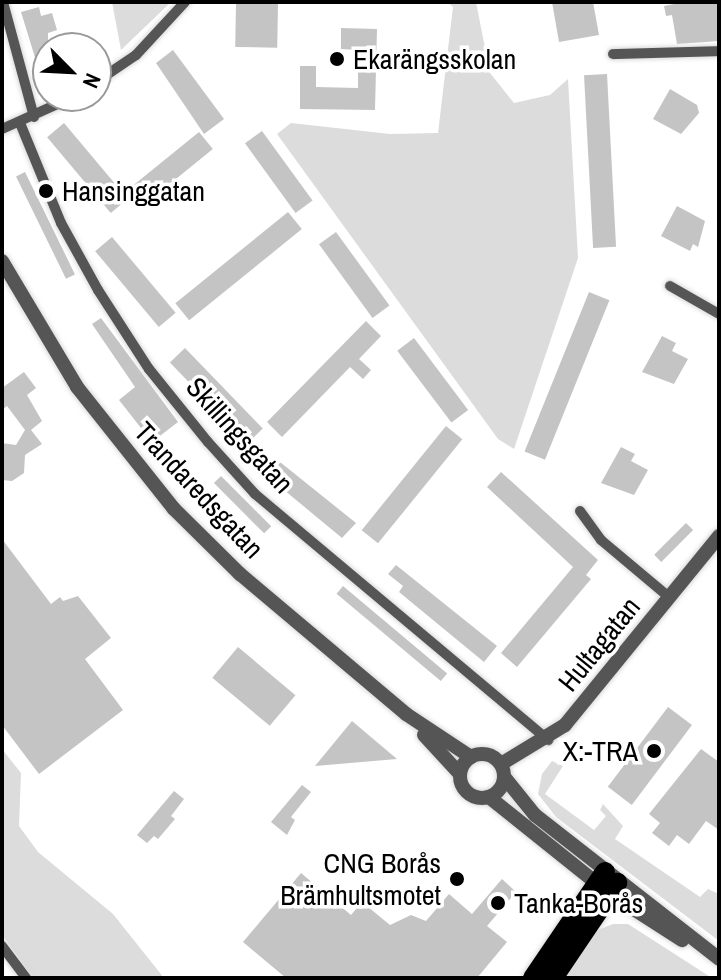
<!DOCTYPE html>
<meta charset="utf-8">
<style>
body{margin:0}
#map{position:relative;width:721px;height:980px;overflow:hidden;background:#fff;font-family:"Archivo Narrow",sans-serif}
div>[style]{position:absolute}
.green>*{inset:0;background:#dcdcdc}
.building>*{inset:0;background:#c4c4c4;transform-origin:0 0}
.roads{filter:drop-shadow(0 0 2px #dbdbdb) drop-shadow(0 0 2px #dbdbdb)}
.minor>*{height:10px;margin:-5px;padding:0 5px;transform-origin:5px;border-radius:5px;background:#555}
.tertiary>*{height:14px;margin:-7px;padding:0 7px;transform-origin:7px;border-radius:7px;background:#555}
.tertiary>.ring{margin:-7px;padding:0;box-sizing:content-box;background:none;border:14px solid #555;border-radius:50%}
.motorway>*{height:20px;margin:-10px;padding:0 10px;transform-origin:10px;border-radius:10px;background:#000}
.dots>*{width:22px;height:22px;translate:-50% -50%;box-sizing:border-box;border:4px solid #fff;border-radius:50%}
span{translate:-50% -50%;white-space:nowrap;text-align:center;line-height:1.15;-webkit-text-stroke:7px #fff;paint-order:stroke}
.poi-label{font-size:28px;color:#000}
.left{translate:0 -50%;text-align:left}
.right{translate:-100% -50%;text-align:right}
.street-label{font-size:28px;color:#000}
.frame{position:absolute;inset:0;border:4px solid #000;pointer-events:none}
.north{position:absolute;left:32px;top:32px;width:80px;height:80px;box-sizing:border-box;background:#fff;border:2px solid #999;border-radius:50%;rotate:114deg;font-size:22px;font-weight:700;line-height:32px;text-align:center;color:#000}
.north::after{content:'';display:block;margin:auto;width:28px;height:36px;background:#000;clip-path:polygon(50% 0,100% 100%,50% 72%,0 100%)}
</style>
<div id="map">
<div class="green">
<div style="clip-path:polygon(112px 2px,171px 2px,121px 50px)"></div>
<div style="clip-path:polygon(447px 2px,476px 2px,490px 73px,514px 103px,550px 95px,568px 79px,578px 258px,514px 449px,498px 439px,277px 134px,291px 123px,390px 134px,438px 133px,453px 7px)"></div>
<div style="clip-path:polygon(2px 749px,21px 773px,19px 826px,38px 852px,113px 914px,164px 978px,33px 978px,2px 935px)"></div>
<div style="clip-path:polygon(552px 761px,563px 766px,545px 794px,594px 830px,606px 816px,600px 810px,603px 804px,623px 826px,615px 839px,700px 897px,708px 889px,719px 894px,719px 941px,556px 817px,538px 794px,542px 774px)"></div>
<div style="clip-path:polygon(613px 924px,628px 924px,712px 978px,563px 978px,595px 931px)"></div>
</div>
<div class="building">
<div style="clip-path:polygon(552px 2px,593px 2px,599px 35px,559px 42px)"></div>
<div style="clip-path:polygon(685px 2px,719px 2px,719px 41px,677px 44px,672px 15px,666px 16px,664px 6px)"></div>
<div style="left:236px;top:3px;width:42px;height:44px;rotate:1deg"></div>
<div style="clip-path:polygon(39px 7px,41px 16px,52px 13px,57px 30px,48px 33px,48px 62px,37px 64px,21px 12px)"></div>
<div style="clip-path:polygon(341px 28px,377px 29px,375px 110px,300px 109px,300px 66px,316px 66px,316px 87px,358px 88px,358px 50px,341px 49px)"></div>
<div style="clip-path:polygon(173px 50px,224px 119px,204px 134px,156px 63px)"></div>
<div style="left:607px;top:74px;width:173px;height:23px;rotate:87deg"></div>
<div style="clip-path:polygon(670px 89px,697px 105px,699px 113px,681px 134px,653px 119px)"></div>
<div style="left:64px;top:123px;width:99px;height:22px;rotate:50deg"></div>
<div style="left:262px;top:131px;width:86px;height:21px;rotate:54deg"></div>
<div style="left:199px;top:132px;width:22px;height:90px;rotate:51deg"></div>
<div style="left:25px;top:172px;width:114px;height:10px;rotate:64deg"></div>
<div style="clip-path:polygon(677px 206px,705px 221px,698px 247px,693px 244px,690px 251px,661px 236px)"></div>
<div style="left:288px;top:212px;width:22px;height:145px;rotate:51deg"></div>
<div style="left:336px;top:232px;width:91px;height:21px;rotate:54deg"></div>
<div style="left:112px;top:237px;width:99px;height:22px;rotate:50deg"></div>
<div style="left:589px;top:292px;width:22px;height:172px;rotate:22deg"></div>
<div style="clip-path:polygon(101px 318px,178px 422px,152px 442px,119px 400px,135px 387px,92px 324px)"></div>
<div style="clip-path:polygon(366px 321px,381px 336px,359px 359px,371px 370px,363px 379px,350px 367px,282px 437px,267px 422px)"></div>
<div style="clip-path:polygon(662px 336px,676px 343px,672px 351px,688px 359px,674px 384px,642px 372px)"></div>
<div style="left:414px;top:338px;width:90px;height:21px;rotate:53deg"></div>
<div style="left:185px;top:348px;width:112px;height:21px;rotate:46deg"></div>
<div style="clip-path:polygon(24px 372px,36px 388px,27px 395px,42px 421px,31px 430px,42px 444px,25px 455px,24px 473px,12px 481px,2px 480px,2px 443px,16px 445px,25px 430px,7px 406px,2px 410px,2px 388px)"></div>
<div style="left:446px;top:426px;width:21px;height:134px;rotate:39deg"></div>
<div style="clip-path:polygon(621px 447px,635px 454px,631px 461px,648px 470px,634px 495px,601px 483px)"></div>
<div style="clip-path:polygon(275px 458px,356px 523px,342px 538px,278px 485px,281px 481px,266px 466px)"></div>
<div style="clip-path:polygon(501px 472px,598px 560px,586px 575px,591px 579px,517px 667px,501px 653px,573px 567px,487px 487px)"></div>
<div style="left:221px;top:476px;width:71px;height:10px;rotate:45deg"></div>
<div style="left:686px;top:523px;width:10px;height:45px;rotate:45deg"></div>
<div style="clip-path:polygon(2px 539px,51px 604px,60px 597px,63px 601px,78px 596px,111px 638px,85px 659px,123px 710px,39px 774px,2px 725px)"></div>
<div style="clip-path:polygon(396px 565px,497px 646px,484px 662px,399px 592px,403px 586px,388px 574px)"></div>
<div style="left:343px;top:586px;width:136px;height:10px;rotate:40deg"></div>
<div style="left:238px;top:647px;width:75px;height:40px;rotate:40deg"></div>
<div style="left:668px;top:707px;width:30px;height:100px;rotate:37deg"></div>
<div style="clip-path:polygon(352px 721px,397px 759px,315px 766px)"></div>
<div style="clip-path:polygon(701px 749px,719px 762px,719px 830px,706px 821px,689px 844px,677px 835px,669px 846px,652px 833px,660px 823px,649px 814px)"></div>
<div style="clip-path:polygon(302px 785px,311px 792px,291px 817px,295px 820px,287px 835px,271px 822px)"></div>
<div style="clip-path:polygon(174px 791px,184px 799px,171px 816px,175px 819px,158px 839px,154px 836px,147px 843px,137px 835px)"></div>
<div style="clip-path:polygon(301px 873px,351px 915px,362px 902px,390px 925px,411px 915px,426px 921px,449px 894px,472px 914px,502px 879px,516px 892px,487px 926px,507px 942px,477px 978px,286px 978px,243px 942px)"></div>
</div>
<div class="roads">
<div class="minor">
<div style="left:3px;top:2px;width:119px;rotate:74.9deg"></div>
<div style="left:613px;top:54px;width:106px;rotate:-1.6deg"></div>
<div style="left:96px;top:82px;width:48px;rotate:-34deg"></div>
<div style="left:136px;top:55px;width:72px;rotate:-47.2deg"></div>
<div style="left:20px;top:123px;width:108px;rotate:67.7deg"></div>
<div style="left:61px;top:223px;width:77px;rotate:61.1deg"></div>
<div style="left:98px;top:290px;width:94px;rotate:57.2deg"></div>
<div style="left:149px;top:369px;width:94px;rotate:51.1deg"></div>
<div style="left:208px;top:442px;width:70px;rotate:47.9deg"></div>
<div style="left:255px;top:494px;width:383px;rotate:40deg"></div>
<div style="left:2px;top:129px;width:80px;rotate:-24.3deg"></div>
<div style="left:670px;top:286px;width:56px;rotate:29.7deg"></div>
<div style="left:580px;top:511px;width:36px;rotate:54deg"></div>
<div style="left:601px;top:540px;width:90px;rotate:40deg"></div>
<div style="left:2px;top:946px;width:40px;rotate:53deg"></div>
</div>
<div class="tertiary">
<div style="left:2px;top:261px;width:147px;rotate:59.2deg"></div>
<div style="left:77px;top:387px;width:156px;rotate:51.5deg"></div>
<div style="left:174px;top:509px;width:93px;rotate:44.6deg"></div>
<div style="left:240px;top:574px;width:217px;rotate:40.1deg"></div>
<div style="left:406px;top:714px;width:78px;rotate:33.5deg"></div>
<div style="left:424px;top:735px;width:53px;rotate:47.3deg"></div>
<div class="ring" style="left:460px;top:754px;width:30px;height:30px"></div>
<div style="left:501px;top:764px;width:75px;rotate:-31.4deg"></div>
<div style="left:565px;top:725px;width:244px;rotate:-50.8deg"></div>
<div style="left:505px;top:778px;width:48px;rotate:51deg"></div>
<div style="left:535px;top:815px;width:234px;rotate:38deg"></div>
<div style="left:489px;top:797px;width:154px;rotate:38.7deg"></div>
<div style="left:609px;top:893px;width:87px;rotate:32.8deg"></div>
</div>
<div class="motorway">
<div style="left:533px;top:978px;width:128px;rotate:-55.8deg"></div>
<div style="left:553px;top:978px;width:115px;rotate:-56deg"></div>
</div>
</div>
<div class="dots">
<div style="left:337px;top:59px;background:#000"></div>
<div style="left:46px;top:191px;background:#000"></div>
<div style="left:654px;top:751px;background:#000"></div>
<div style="left:457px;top:879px;background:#000"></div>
<div style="left:498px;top:903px;background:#000"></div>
</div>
<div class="poi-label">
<span class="left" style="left:353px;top:59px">Ekarängsskolan</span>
<span class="left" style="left:62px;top:191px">Hansinggatan</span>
<span class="right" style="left:638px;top:751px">X:-TRA</span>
<span class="right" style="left:441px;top:879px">CNG Borås<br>Brämhultsmotet</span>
<span class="left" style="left:514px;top:903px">Tanka-Borås</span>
</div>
<div class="street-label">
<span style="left:240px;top:435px;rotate:48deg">Skillingsgatan</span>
<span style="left:199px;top:490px;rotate:47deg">Trandaredsgatan</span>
<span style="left:599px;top:644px;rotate:-51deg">Hultagatan</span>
</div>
<div class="frame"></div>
<div class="north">N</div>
</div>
